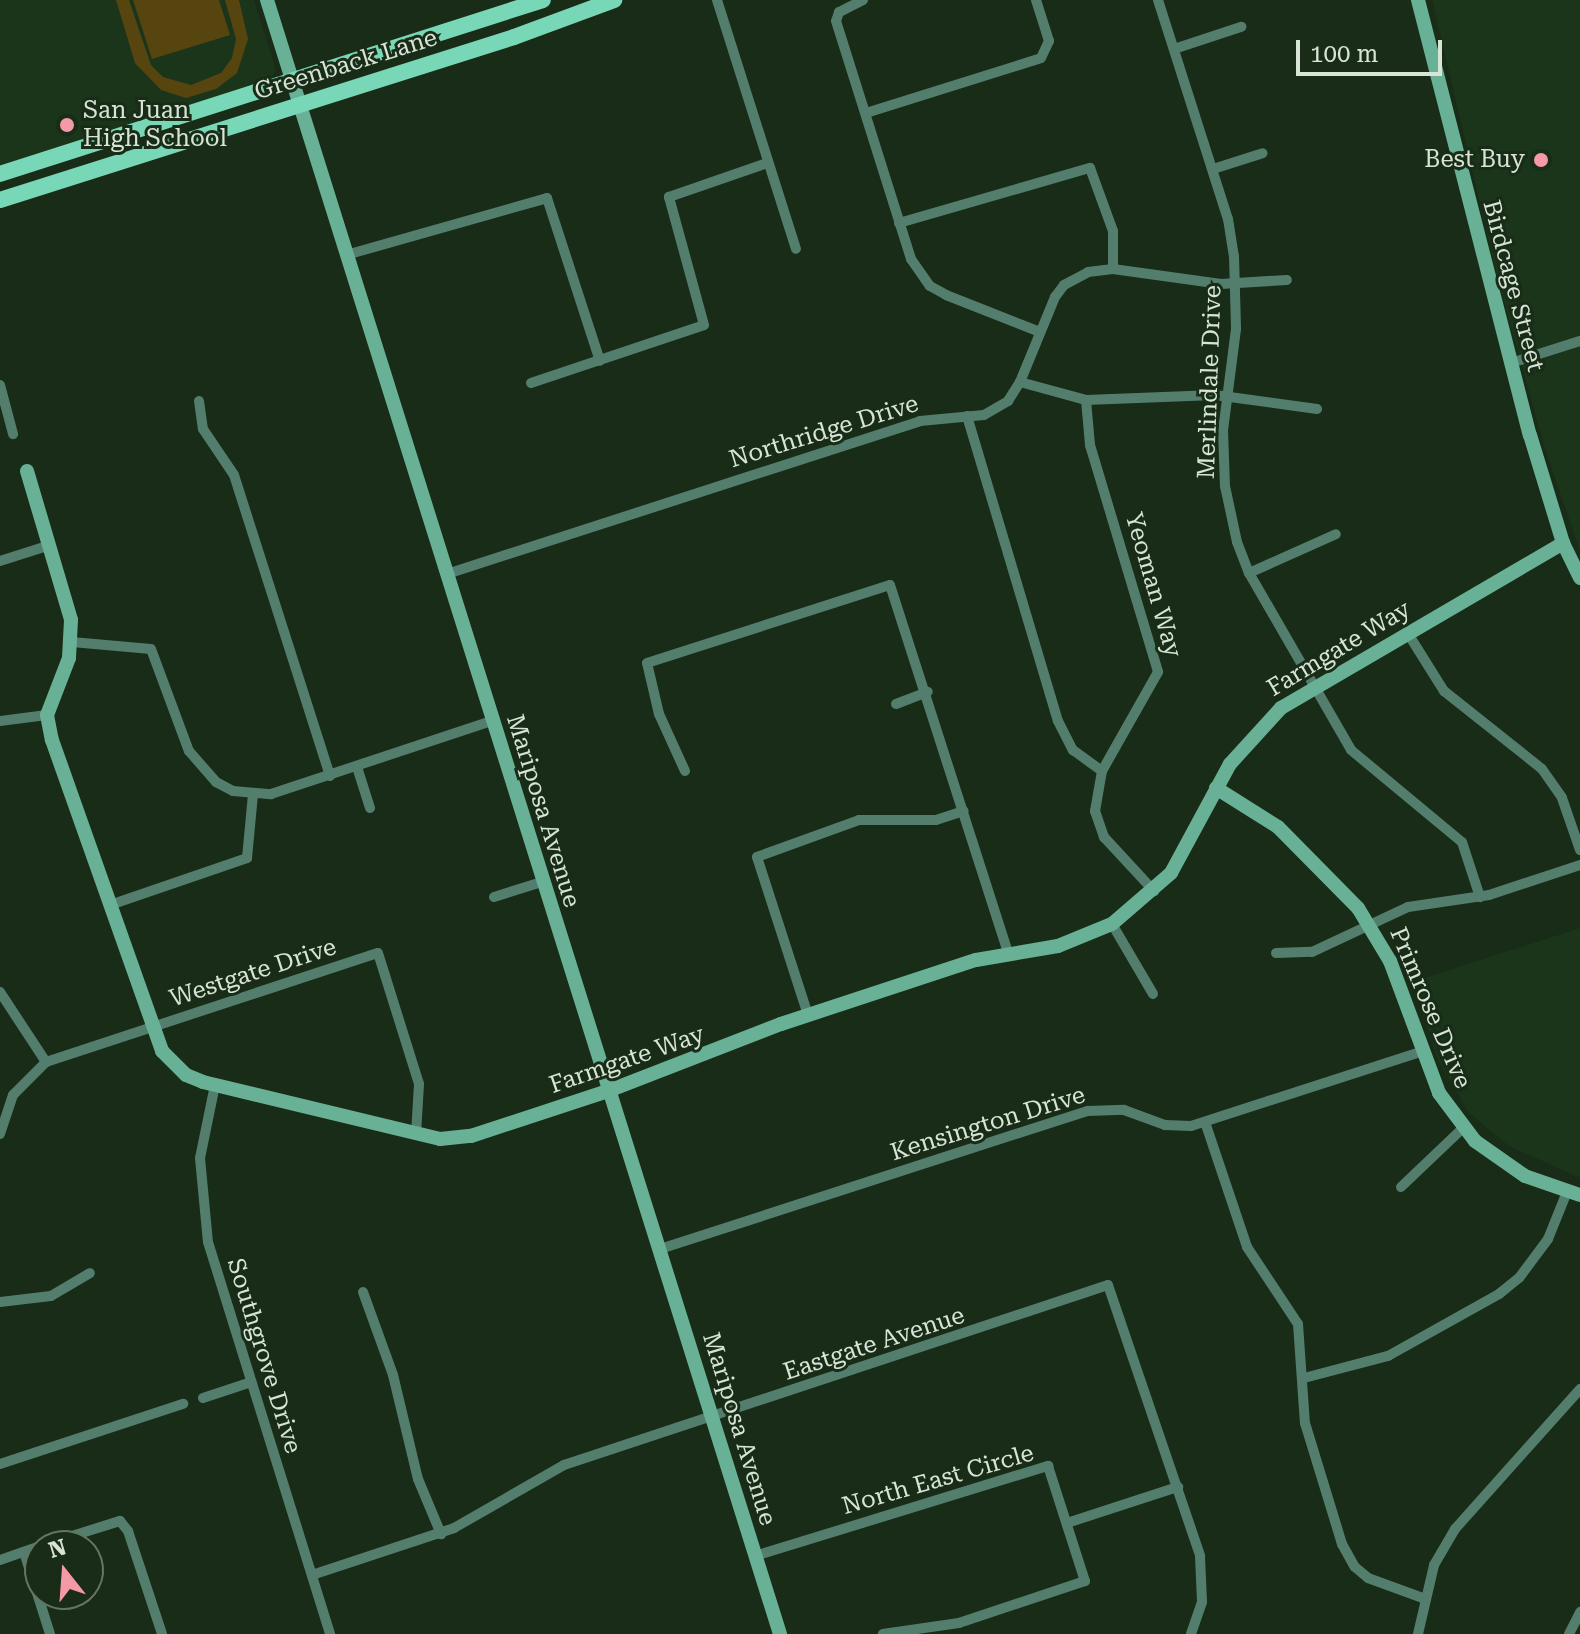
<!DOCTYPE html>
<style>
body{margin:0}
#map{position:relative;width:1580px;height:1634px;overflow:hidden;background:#182c17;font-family:"Roboto Serif",serif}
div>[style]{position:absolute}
.built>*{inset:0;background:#1b351a}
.green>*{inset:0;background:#574510}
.street>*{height:10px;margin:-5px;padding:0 5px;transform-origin:5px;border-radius:5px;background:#537e6e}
.secondary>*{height:14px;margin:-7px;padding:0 7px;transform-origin:7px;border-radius:7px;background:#68b096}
.primary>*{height:16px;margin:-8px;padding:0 8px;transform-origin:8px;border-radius:8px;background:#78d7b6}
.dots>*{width:22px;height:22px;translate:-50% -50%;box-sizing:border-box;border:4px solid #182c17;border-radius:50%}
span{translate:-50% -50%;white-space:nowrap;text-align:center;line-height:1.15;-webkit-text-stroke:6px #182c17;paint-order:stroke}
.street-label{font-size:24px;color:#d7e4d6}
.poi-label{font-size:24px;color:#d7e4d6}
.left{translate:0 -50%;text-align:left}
.right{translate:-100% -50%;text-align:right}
.north{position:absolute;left:24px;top:1530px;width:80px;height:80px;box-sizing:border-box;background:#182c17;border:2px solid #647663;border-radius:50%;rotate:343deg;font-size:22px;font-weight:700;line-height:32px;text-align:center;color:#d7e4d6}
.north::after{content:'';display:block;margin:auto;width:28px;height:36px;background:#f49aa6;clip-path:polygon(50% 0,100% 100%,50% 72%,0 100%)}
.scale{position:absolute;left:1296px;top:40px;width:146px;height:36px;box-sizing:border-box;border:4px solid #d7e4d6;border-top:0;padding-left:10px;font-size:24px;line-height:28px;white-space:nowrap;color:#d7e4d6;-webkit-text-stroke:6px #182c17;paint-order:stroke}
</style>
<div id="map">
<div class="built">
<div style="clip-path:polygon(0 0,254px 0,276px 70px,268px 83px,0 167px)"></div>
<div style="clip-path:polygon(1432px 0,1580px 0,1580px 551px,1544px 446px,1499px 283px)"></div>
<div style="clip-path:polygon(1580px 928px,1580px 1178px,1509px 1146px,1469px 1113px,1438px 1060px,1412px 982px)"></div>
</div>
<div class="green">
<div style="clip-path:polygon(116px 0,129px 0,151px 65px,163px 77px,191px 85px,221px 73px,232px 58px,236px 39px,225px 0,239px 0,248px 39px,237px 73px,216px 89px,186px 98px,161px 90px,135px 63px)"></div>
<div style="clip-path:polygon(133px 0,219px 0,230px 35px,152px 59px)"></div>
</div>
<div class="street">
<div style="left:717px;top:0;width:261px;rotate:72.4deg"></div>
<div style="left:863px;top:0;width:27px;rotate:153deg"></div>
<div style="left:839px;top:12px;width:9px;rotate:108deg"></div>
<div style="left:836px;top:21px;width:250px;rotate:72.5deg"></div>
<div style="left:911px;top:259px;width:33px;rotate:55deg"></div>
<div style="left:930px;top:286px;width:18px;rotate:29deg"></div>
<div style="left:946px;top:295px;width:101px;rotate:21.5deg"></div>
<div style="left:1158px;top:0;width:230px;rotate:72.3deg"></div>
<div style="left:1228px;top:219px;width:37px;rotate:81deg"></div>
<div style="left:1234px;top:256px;width:73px;rotate:88.4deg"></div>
<div style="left:1236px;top:329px;width:102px;rotate:97.3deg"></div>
<div style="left:1223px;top:430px;width:56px;rotate:88deg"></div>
<div style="left:1225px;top:486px;width:57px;rotate:77.9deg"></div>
<div style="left:1237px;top:542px;width:33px;rotate:69deg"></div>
<div style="left:1249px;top:573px;width:204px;rotate:60deg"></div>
<div style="left:1351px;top:750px;width:144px;rotate:39.7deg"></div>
<div style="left:1462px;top:842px;width:58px;rotate:71.9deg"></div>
<div style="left:1174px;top:49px;width:71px;rotate:-18.2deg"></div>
<div style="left:866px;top:113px;width:183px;rotate:-17.4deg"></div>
<div style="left:1041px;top:58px;width:19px;rotate:-65deg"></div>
<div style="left:1049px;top:41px;width:43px;rotate:-107.6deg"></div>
<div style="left:1213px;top:169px;width:52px;rotate:-17.7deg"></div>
<div style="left:899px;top:223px;width:199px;rotate:-16.1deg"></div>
<div style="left:1090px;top:168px;width:67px;rotate:69.9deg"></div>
<div style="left:1113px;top:231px;width:38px;rotate:90deg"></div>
<div style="left:346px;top:255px;width:209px;rotate:-15.8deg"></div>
<div style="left:547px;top:198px;width:171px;rotate:72deg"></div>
<div style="left:1511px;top:363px;width:72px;rotate:-17.7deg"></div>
<div style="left:1020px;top:382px;width:68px;rotate:15.3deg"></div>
<div style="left:1086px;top:400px;width:129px;rotate:-2.2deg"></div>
<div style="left:1215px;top:395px;width:103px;rotate:7.8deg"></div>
<div style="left:531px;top:383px;width:182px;rotate:-18.5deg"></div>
<div style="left:704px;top:325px;width:133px;rotate:-105.3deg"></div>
<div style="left:669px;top:197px;width:104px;rotate:-19.1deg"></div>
<div style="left:0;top:385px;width:51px;rotate:75.1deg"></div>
<div style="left:1086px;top:400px;width:45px;rotate:84.9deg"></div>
<div style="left:1090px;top:445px;width:237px;rotate:73.3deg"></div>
<div style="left:1158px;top:672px;width:114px;rotate:119.5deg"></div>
<div style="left:1102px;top:771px;width:41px;rotate:99.9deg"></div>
<div style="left:1095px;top:811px;width:28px;rotate:71deg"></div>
<div style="left:1104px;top:837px;width:74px;rotate:47.2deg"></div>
<div style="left:199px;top:401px;width:28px;rotate:82deg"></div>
<div style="left:203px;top:429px;width:55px;rotate:56deg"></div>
<div style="left:234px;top:475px;width:316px;rotate:72.3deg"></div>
<div style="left:967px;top:416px;width:318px;rotate:73.4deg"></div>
<div style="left:1058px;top:721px;width:33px;rotate:63deg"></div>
<div style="left:1073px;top:750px;width:36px;rotate:36deg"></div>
<div style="left:0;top:561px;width:52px;rotate:-17.7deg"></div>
<div style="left:450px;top:573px;width:494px;rotate:-17.9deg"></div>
<div style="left:920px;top:421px;width:64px;rotate:-5.4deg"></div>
<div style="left:984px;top:415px;width:28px;rotate:-30deg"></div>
<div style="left:1008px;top:401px;width:22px;rotate:-58deg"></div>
<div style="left:1020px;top:382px;width:92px;rotate:-67.6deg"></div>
<div style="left:1055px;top:297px;width:15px;rotate:-53deg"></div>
<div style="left:1064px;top:285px;width:27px;rotate:-28deg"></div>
<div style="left:1088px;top:272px;width:25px;rotate:-7deg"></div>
<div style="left:1113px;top:269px;width:109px;rotate:7.9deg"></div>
<div style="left:1221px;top:284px;width:66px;rotate:-3.5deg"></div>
<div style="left:1249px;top:573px;width:95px;rotate:-24.1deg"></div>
<div style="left:1407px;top:632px;width:70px;rotate:57.9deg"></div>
<div style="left:1444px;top:691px;width:125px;rotate:38.5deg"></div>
<div style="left:1542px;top:769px;width:35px;rotate:55deg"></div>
<div style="left:1562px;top:798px;width:55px;rotate:70.9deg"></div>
<div style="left:72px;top:642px;width:79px;rotate:5.1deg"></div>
<div style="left:151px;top:649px;width:109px;rotate:69.6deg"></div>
<div style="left:189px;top:751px;width:41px;rotate:48.9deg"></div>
<div style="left:216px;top:782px;width:19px;rotate:28deg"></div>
<div style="left:233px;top:791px;width:38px;rotate:5deg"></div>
<div style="left:271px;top:794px;width:233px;rotate:-18.3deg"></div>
<div style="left:896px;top:704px;width:34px;rotate:-21deg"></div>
<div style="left:0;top:721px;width:47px;rotate:-7.3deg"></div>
<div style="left:357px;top:767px;width:43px;rotate:72.4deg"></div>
<div style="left:685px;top:771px;width:63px;rotate:-114.5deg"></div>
<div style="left:659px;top:714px;width:52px;rotate:-103.2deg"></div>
<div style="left:647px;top:663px;width:255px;rotate:-17.8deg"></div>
<div style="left:890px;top:585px;width:386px;rotate:72.2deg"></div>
<div style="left:494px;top:897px;width:50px;rotate:-17.4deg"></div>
<div style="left:110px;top:905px;width:145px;rotate:-18.9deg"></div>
<div style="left:247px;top:858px;width:64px;rotate:-84.6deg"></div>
<div style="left:1112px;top:924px;width:81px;rotate:59.6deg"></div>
<div style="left:1276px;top:953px;width:36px;rotate:-2deg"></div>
<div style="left:1312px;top:952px;width:106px;rotate:-25.1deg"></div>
<div style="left:1408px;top:907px;width:82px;rotate:-8.4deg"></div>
<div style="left:1489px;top:895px;width:96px;rotate:-18.2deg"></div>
<div style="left:0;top:992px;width:84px;rotate:56.7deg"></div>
<div style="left:808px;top:1015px;width:166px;rotate:-107.9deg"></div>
<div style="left:757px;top:857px;width:109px;rotate:-19.9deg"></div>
<div style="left:859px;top:820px;width:77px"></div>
<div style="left:936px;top:820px;width:29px;rotate:-18deg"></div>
<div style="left:215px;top:1085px;width:75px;rotate:101.6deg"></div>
<div style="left:200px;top:1158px;width:84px;rotate:84.6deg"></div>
<div style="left:208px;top:1242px;width:411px;rotate:72.7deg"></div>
<div style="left:1205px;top:1122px;width:132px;rotate:71.4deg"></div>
<div style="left:1247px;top:1247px;width:92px;rotate:56.5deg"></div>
<div style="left:1298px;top:1324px;width:99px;rotate:86deg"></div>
<div style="left:1305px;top:1423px;width:127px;rotate:73deg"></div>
<div style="left:1342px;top:1544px;width:26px;rotate:61deg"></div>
<div style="left:1355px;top:1567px;width:17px;rotate:40deg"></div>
<div style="left:1368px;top:1578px;width:59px;rotate:20deg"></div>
<div style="left:0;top:1134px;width:41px;rotate:-71.6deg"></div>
<div style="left:13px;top:1095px;width:47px;rotate:-45deg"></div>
<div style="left:46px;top:1062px;width:349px;rotate:-18.2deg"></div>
<div style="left:378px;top:953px;width:137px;rotate:72.6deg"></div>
<div style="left:419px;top:1084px;width:50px;rotate:93.4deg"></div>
<div style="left:1401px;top:1187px;width:87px;rotate:-43.6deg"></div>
<div style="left:660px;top:1249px;width:450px;rotate:-17.9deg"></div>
<div style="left:1088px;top:1111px;width:36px;rotate:-2deg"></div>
<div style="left:1124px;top:1110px;width:44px;rotate:20.1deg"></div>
<div style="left:1165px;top:1125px;width:26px;rotate:2deg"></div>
<div style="left:1191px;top:1126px;width:241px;rotate:-17.9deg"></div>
<div style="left:363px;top:1292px;width:88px;rotate:70.1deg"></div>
<div style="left:393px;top:1375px;width:107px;rotate:76.5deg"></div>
<div style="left:418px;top:1479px;width:60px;rotate:67.3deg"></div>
<div style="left:0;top:1302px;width:51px;rotate:-6.7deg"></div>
<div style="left:51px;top:1296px;width:45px;rotate:-30.5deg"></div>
<div style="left:1304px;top:1378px;width:87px;rotate:-14.7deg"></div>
<div style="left:1388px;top:1356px;width:127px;rotate:-29.2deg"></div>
<div style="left:1499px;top:1294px;width:26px;rotate:-39deg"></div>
<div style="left:1519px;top:1278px;width:49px;rotate:-53.4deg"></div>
<div style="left:1548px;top:1239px;width:51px;rotate:-68deg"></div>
<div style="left:203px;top:1398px;width:51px;rotate:-18.4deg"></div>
<div style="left:0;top:1464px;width:193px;rotate:-18.2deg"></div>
<div style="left:1067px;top:1523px;width:117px;rotate:-18deg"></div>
<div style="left:40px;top:1546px;width:84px;rotate:-17.4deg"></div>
<div style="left:120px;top:1521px;width:13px;rotate:51deg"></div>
<div style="left:128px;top:1531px;width:108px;rotate:71.7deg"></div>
<div style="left:24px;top:1552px;width:86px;rotate:72.4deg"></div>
<div style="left:755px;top:1556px;width:307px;rotate:-17.1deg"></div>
<div style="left:1048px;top:1466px;width:121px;rotate:72.2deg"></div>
<div style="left:1085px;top:1581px;width:133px;rotate:161.6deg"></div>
<div style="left:959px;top:1623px;width:77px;rotate:171.8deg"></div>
<div style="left:0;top:1560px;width:42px;rotate:-19.3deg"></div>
<div style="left:312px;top:1575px;width:150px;rotate:-18.3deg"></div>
<div style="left:454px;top:1528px;width:127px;rotate:-29.8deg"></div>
<div style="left:564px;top:1465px;width:573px;rotate:-18.31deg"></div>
<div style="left:1108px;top:1285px;width:286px;rotate:71.2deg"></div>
<div style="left:1200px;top:1556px;width:46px;rotate:87.5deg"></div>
<div style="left:1202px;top:1602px;width:34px;rotate:109deg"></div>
<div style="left:1418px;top:1634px;width:71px;rotate:-76.9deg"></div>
<div style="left:1434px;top:1565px;width:42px;rotate:-59.7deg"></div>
<div style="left:1455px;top:1529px;width:188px;rotate:-48.2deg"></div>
<div style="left:1569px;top:1634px;width:25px;rotate:-63deg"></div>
</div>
<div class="secondary">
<div style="left:267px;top:0;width:1713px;rotate:72.57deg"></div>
<div style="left:1418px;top:0;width:449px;rotate:75.6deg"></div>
<div style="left:1530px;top:435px;width:113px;rotate:73deg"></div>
<div style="left:1563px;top:543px;width:39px;rotate:64deg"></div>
<div style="left:27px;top:471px;width:155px;rotate:73.5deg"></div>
<div style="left:71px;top:620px;width:38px;rotate:93deg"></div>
<div style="left:69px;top:658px;width:61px;rotate:111.1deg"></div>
<div style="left:47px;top:715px;width:25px;rotate:79deg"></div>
<div style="left:52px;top:740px;width:330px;rotate:70.5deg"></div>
<div style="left:162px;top:1051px;width:34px;rotate:45deg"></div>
<div style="left:186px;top:1075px;width:18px;rotate:22deg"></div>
<div style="left:203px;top:1082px;width:244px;rotate:13.5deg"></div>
<div style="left:440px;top:1139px;width:31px;rotate:-6deg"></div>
<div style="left:471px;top:1136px;width:144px;rotate:-18.2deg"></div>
<div style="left:608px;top:1091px;width:186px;rotate:-21.2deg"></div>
<div style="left:781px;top:1024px;width:205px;rotate:-18.2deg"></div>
<div style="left:976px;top:960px;width:83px;rotate:-9.7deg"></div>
<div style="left:1058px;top:946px;width:58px;rotate:-22.2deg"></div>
<div style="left:1112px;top:924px;width:78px;rotate:-40.8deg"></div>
<div style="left:1171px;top:873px;width:124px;rotate:-61.6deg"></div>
<div style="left:1230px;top:764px;width:76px;rotate:-47.7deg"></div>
<div style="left:1281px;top:708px;width:327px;rotate:-30.3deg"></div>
<div style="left:1216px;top:788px;width:73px;rotate:32.2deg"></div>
<div style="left:1278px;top:827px;width:114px;rotate:45.4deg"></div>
<div style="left:1358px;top:908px;width:62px;rotate:58.9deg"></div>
<div style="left:1390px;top:961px;width:141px;rotate:69.6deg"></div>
<div style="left:1439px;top:1093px;width:60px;rotate:53.1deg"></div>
<div style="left:1475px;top:1141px;width:61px;rotate:35deg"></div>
<div style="left:1525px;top:1176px;width:58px;rotate:19.1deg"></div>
</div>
<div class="primary">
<div style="left:0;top:174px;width:570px;rotate:-17.77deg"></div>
<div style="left:0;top:200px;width:539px;rotate:-17.59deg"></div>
<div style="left:514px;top:37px;width:107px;rotate:-20.3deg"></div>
</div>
<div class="dots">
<div style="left:67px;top:125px;background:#f49aa6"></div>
<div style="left:1541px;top:160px;background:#f49aa6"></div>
</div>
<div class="street-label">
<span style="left:346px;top:65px;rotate:-17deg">Greenback Lane</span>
<span style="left:1513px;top:286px;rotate:75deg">Birdcage Street</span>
<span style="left:1210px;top:382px;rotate:-88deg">Merlindale Drive</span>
<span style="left:824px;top:432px;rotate:-17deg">Northridge Drive</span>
<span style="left:1153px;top:585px;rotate:74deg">Yeoman Way</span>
<span style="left:1339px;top:649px;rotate:-31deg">Farmgate Way</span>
<span style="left:543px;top:811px;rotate:73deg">Mariposa Avenue</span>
<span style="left:253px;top:973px;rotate:-18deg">Westgate Drive</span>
<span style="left:1430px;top:1008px;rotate:67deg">Primrose Drive</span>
<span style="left:627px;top:1060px;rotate:-19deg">Farmgate Way</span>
<span style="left:988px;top:1124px;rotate:-17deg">Kensington Drive</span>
<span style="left:874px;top:1344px;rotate:-18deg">Eastgate Avenue</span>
<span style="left:264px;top:1356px;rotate:73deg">Southgrove Drive</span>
<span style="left:739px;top:1429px;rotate:73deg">Mariposa Avenue</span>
<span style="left:938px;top:1480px;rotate:-16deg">North East Circle</span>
</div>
<div class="poi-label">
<span class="left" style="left:83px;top:125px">San Juan<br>High School</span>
<span class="right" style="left:1525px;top:160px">Best Buy</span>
</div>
<div class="north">N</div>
<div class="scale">100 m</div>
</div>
